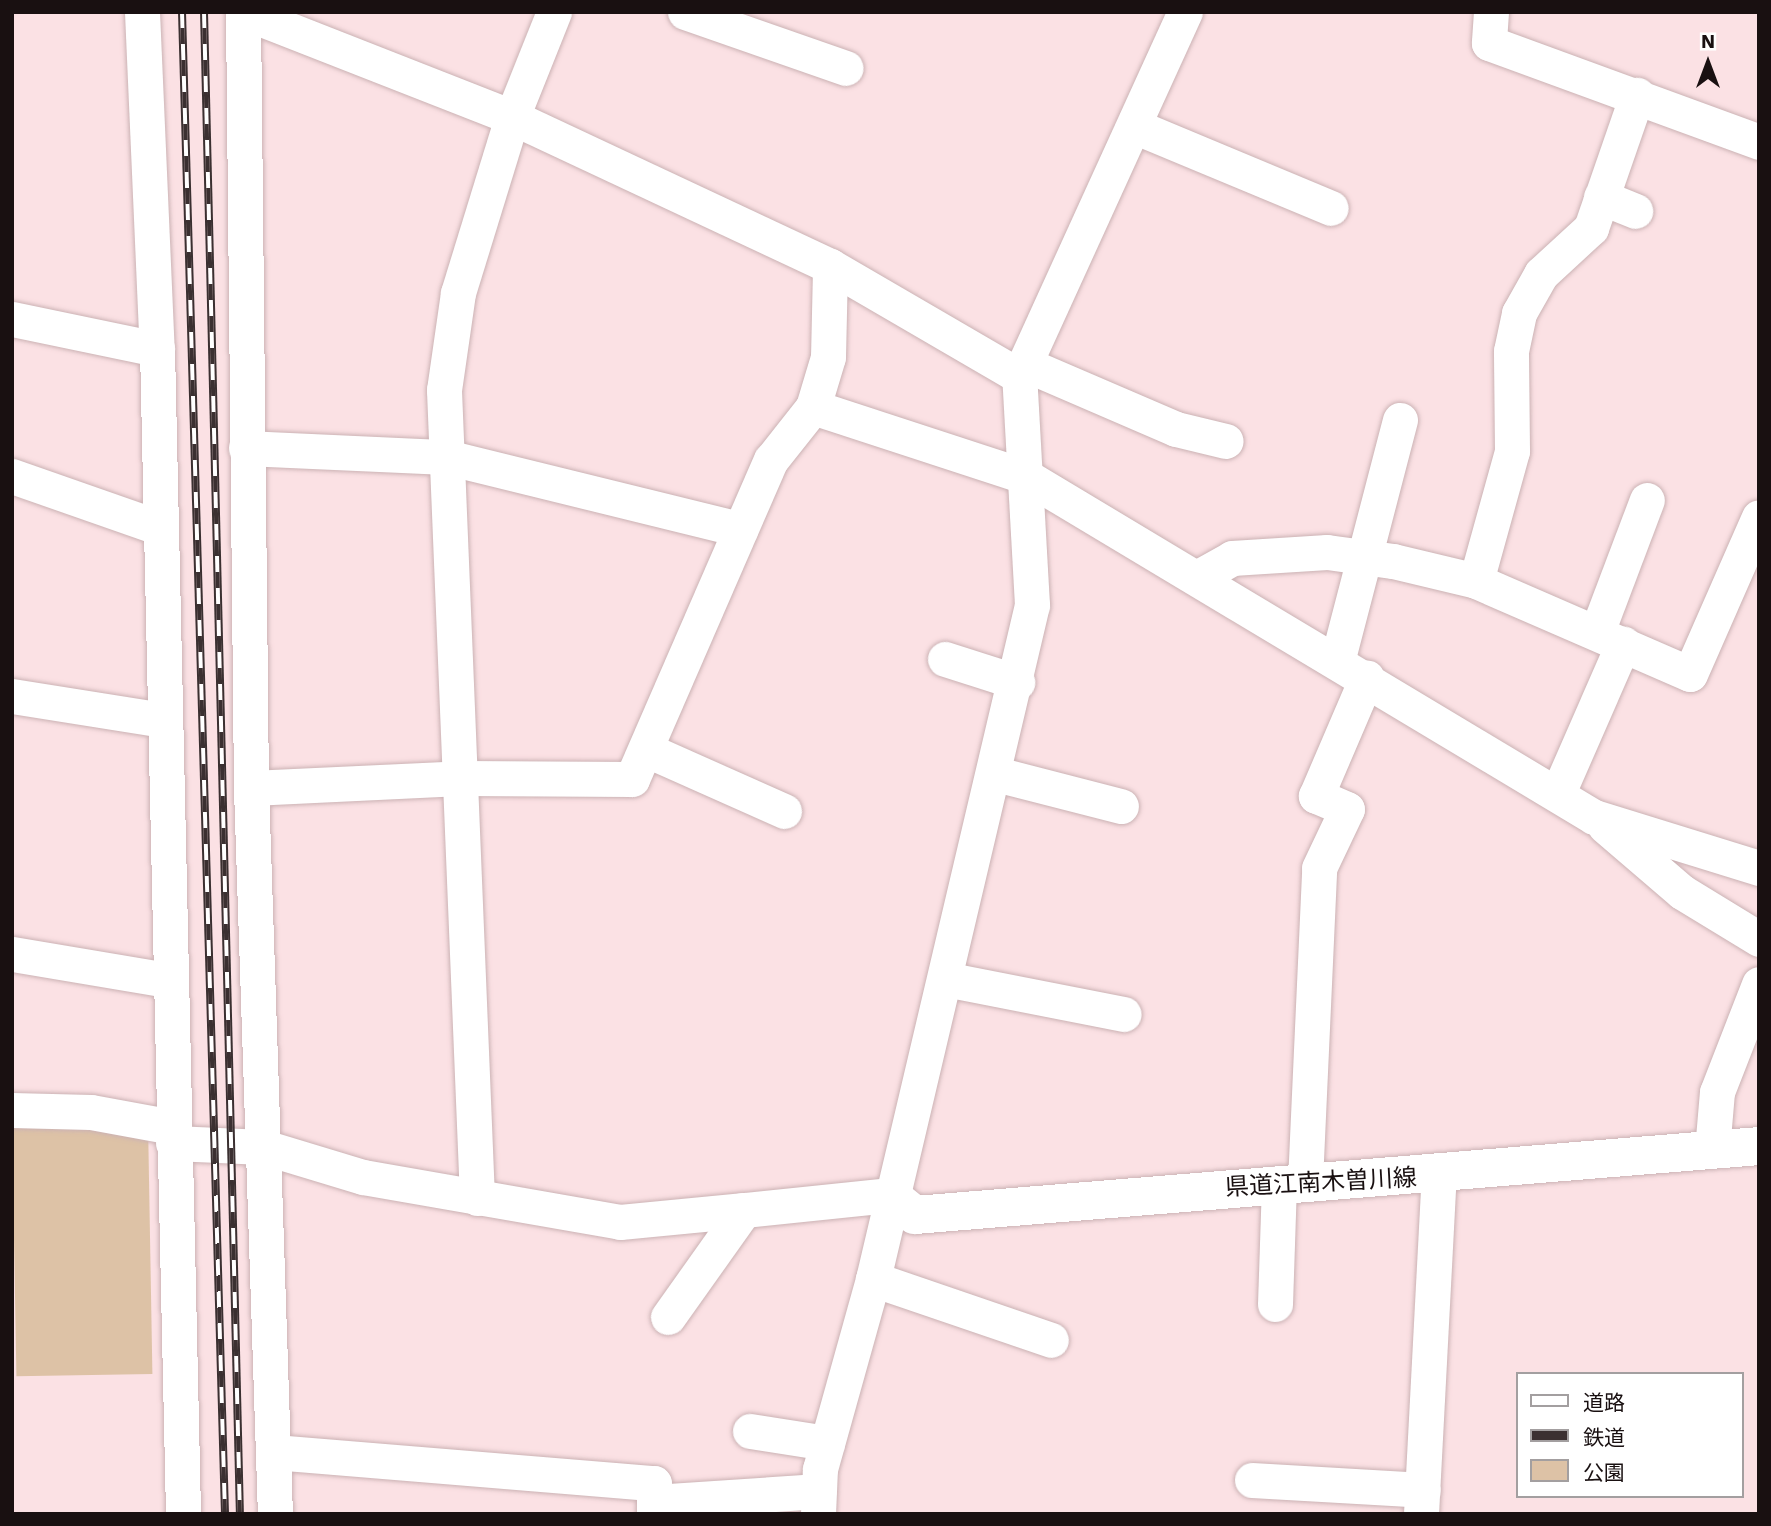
<!DOCTYPE html>
<meta charset="utf-8">
<style>
body{margin:0}
#map{position:relative;width:1771px;height:1526px;overflow:hidden;background:#fbe1e4;font-family:"Work Sans","Noto Sans JP",sans-serif}
div>[style]{position:absolute}
.green>*{inset:0;background:#ddc2a6;transform-origin:0 0}
.roads{filter:drop-shadow(0 0 2px #cbb2b4) drop-shadow(0 0 2px #cbb2b4)}
.minor>*{height:35px;margin:-17.5px;padding:0 17.5px;transform-origin:17.5px;border-radius:17.5px;background:#fff}
.secondary>*{height:38px;margin:-19px;padding:0 19px;transform-origin:19px;border-radius:19px;background:#fff}
.rail>*{height:8px;margin-top:-4px;transform-origin:0;background:repeating-linear-gradient(90deg,#fff 0 16px,#3b3031 0 32px);box-sizing:border-box;border-block:2px solid #3b3031}
span{translate:-50% -50%;white-space:nowrap;text-align:center;line-height:1.15;-webkit-text-stroke:6px #fff;paint-order:stroke}
.street-label{font-size:24px;color:#191011}
.frame{position:absolute;inset:0;border:14px solid #191011;pointer-events:none}
.legend{position:absolute;left:1516px;top:1372px;width:228px;height:126px;box-sizing:border-box;background:#fff;border:2px solid #a39fa0;margin:0;padding:9px 12px;list-style:none;font-size:21px;color:#191011}
.legend li{display:flex;align-items:center;gap:14px;height:35px}
.legend b{width:35px;border:2px solid #a39fa0}
.north{position:absolute;left:1673px;top:28px;width:70px;height:70px;-webkit-text-stroke:5px #fff;paint-order:stroke;rotate:0deg;font-size:19px;font-weight:700;line-height:28px;text-align:center;color:#191011}
.north::after{content:'';display:block;margin:auto;width:24px;height:32px;background:#191011;clip-path:polygon(50% 0,100% 100%,50% 72%,0 100%)}
</style>
<div id="map">
<div class="green">
<div style="left:148px;top:1122px;width:252px;height:136px;rotate:89deg"></div>
</div>
<div class="roads">
<div class="minor">
<div style="left:142px;top:12px;width:337px;rotate:87.5deg"></div>
<div style="left:157px;top:349px;width:1165px;rotate:88.72deg"></div>
<div style="left:243px;top:12px;width:776px;rotate:89.41deg"></div>
<div style="left:251px;top:788px;width:726px;rotate:88.11deg"></div>
<div style="left:244px;top:12px;width:288px;rotate:21.4deg"></div>
<div style="left:512px;top:117px;width:351px;rotate:25.1deg"></div>
<div style="left:830px;top:266px;width:219px;rotate:30.2deg"></div>
<div style="left:685px;top:12px;width:170px;rotate:19.2deg"></div>
<div style="left:1491px;top:12px;width:31px;rotate:94deg"></div>
<div style="left:1489px;top:43px;width:288px;rotate:20.1deg"></div>
<div style="left:1134px;top:126px;width:213px;rotate:22.6deg"></div>
<div style="left:1601px;top:197px;width:37px;rotate:22deg"></div>
<div style="left:12px;top:319px;width:148px;rotate:11.7deg"></div>
<div style="left:1025px;top:364px;width:164px;rotate:23.3deg"></div>
<div style="left:1176px;top:429px;width:51px;rotate:13.5deg"></div>
<div style="left:813px;top:407px;width:225px;rotate:18.1deg"></div>
<div style="left:1027px;top:477px;width:661px;rotate:30.95deg"></div>
<div style="left:1594px;top:817px;width:173px;rotate:17.2deg"></div>
<div style="left:246px;top:448px;width:200px;rotate:2.6deg"></div>
<div style="left:446px;top:457px;width:303px;rotate:13.8deg"></div>
<div style="left:12px;top:476px;width:155px;rotate:19.3deg"></div>
<div style="left:1200px;top:576px;width:37px;rotate:-29deg"></div>
<div style="left:1232px;top:558px;width:95px;rotate:-3.6deg"></div>
<div style="left:1327px;top:552px;width:67px;rotate:7.8deg"></div>
<div style="left:1393px;top:561px;width:85px;rotate:13.5deg"></div>
<div style="left:1476px;top:581px;width:233px;rotate:23.5deg"></div>
<div style="left:1690px;top:674px;width:171px;rotate:-66.3deg"></div>
<div style="left:1476px;top:581px;width:135px;rotate:-74.5deg"></div>
<div style="left:1512px;top:451px;width:100px;rotate:-90.6deg"></div>
<div style="left:1511px;top:351px;width:39px;rotate:-78deg"></div>
<div style="left:1519px;top:313px;width:45px;rotate:-60.6deg"></div>
<div style="left:1541px;top:274px;width:68px;rotate:-42.6deg"></div>
<div style="left:1591px;top:228px;width:141px;rotate:-70.9deg"></div>
<div style="left:1597px;top:632px;width:141px;rotate:-69.3deg"></div>
<div style="left:1338px;top:658px;width:246px;rotate:-75.4deg"></div>
<div style="left:945px;top:659px;width:76px;rotate:17.7deg"></div>
<div style="left:12px;top:696px;width:153px;rotate:9deg"></div>
<div style="left:647px;top:750px;width:150px;rotate:24deg"></div>
<div style="left:996px;top:774px;width:129px;rotate:14.4deg"></div>
<div style="left:251px;top:788px;width:210px;rotate:-2.7deg"></div>
<div style="left:461px;top:778px;width:171px;rotate:0.3deg"></div>
<div style="left:632px;top:779px;width:348px;rotate:-66.5deg"></div>
<div style="left:771px;top:460px;width:68px;rotate:-51.6deg"></div>
<div style="left:813px;top:407px;width:52px;rotate:-73.3deg"></div>
<div style="left:828px;top:357px;width:91px;rotate:-88.7deg"></div>
<div style="left:1558px;top:793px;width:163px;rotate:-66.4deg"></div>
<div style="left:1605px;top:826px;width:101px;rotate:40.6deg"></div>
<div style="left:1682px;top:892px;width:90px;rotate:31.4deg"></div>
<div style="left:12px;top:954px;width:158px;rotate:9.5deg"></div>
<div style="left:945px;top:979px;width:182px;rotate:11.1deg"></div>
<div style="left:12px;top:1110px;width:79px;rotate:1.5deg"></div>
<div style="left:91px;top:1112px;width:83px;rotate:10.4deg"></div>
<div style="left:173px;top:1143px;width:91px;rotate:2.5deg"></div>
<div style="left:264px;top:1147px;width:103px;rotate:16.9deg"></div>
<div style="left:363px;top:1177px;width:261px;rotate:9.9deg"></div>
<div style="left:620px;top:1222px;width:125px;rotate:-5.5deg"></div>
<div style="left:1712px;top:1150px;width:58px;rotate:-85.1deg"></div>
<div style="left:1717px;top:1092px;width:116px;rotate:-68.7deg"></div>
<div style="left:1305px;top:1182px;width:314px;rotate:-87.4deg"></div>
<div style="left:1319px;top:868px;width:65px;rotate:-64.6deg"></div>
<div style="left:1347px;top:809px;width:34px;rotate:-157deg"></div>
<div style="left:1316px;top:796px;width:129px;rotate:-66.8deg"></div>
<div style="left:477px;top:1198px;width:809px;rotate:-92.34deg"></div>
<div style="left:444px;top:390px;width:98px;rotate:-81.8deg"></div>
<div style="left:458px;top:293px;width:184px;rotate:-72.9deg"></div>
<div style="left:512px;top:117px;width:113px;rotate:-68.2deg"></div>
<div style="left:873px;top:1279px;width:188px;rotate:18.9deg"></div>
<div style="left:1275px;top:1304px;width:121px;rotate:-88.1deg"></div>
<div style="left:668px;top:1317px;width:131px;rotate:-54.6deg"></div>
<div style="left:744px;top:1210px;width:147px;rotate:-5.9deg"></div>
<div style="left:750px;top:1431px;width:78px;rotate:8.9deg"></div>
<div style="left:274px;top:1452px;width:381px;rotate:4.7deg"></div>
<div style="left:654px;top:1483px;width:31px;rotate:90deg"></div>
<div style="left:1252px;top:1480px;width:171px;rotate:3.3deg"></div>
<div style="left:654px;top:1502px;width:165px;rotate:-3.8deg"></div>
<div style="left:818px;top:1514px;width:45px;rotate:-87.5deg"></div>
<div style="left:820px;top:1469px;width:197px;rotate:-74.4deg"></div>
<div style="left:873px;top:1279px;width:693px;rotate:-76.73deg"></div>
<div style="left:1032px;top:605px;width:229px;rotate:-93.2deg"></div>
<div style="left:1019px;top:376px;width:400px;rotate:-65.5deg"></div>
<div style="left:1421px;top:1514px;width:338px;rotate:-87deg"></div>
</div>
<div class="secondary">
<div style="left:890px;top:1195px;width:32px;rotate:39deg"></div>
<div style="left:915px;top:1215px;width:847px;rotate:-4.67deg"></div>
</div>
</div>
<div class="rail">
<div style="left:182px;top:12px;width:1503px;rotate:88.36deg"></div>
<div style="left:204px;top:12px;width:1502px;rotate:88.63deg"></div>
</div>
<div class="street-label">
<span style="left:1321px;top:1183px;rotate:-3deg">県道江南木曽川線</span>
</div>
<div class="frame"></div>
<ul class="legend">
<li><b style="height:9px;background:#fff"></b>道路</li>
<li><b style="height:9px;background:#3b3031"></b>鉄道</li>
<li><b style="height:19px;background:#ddc2a6"></b>公園</li>
</ul>
<div class="north">N</div>
</div>
